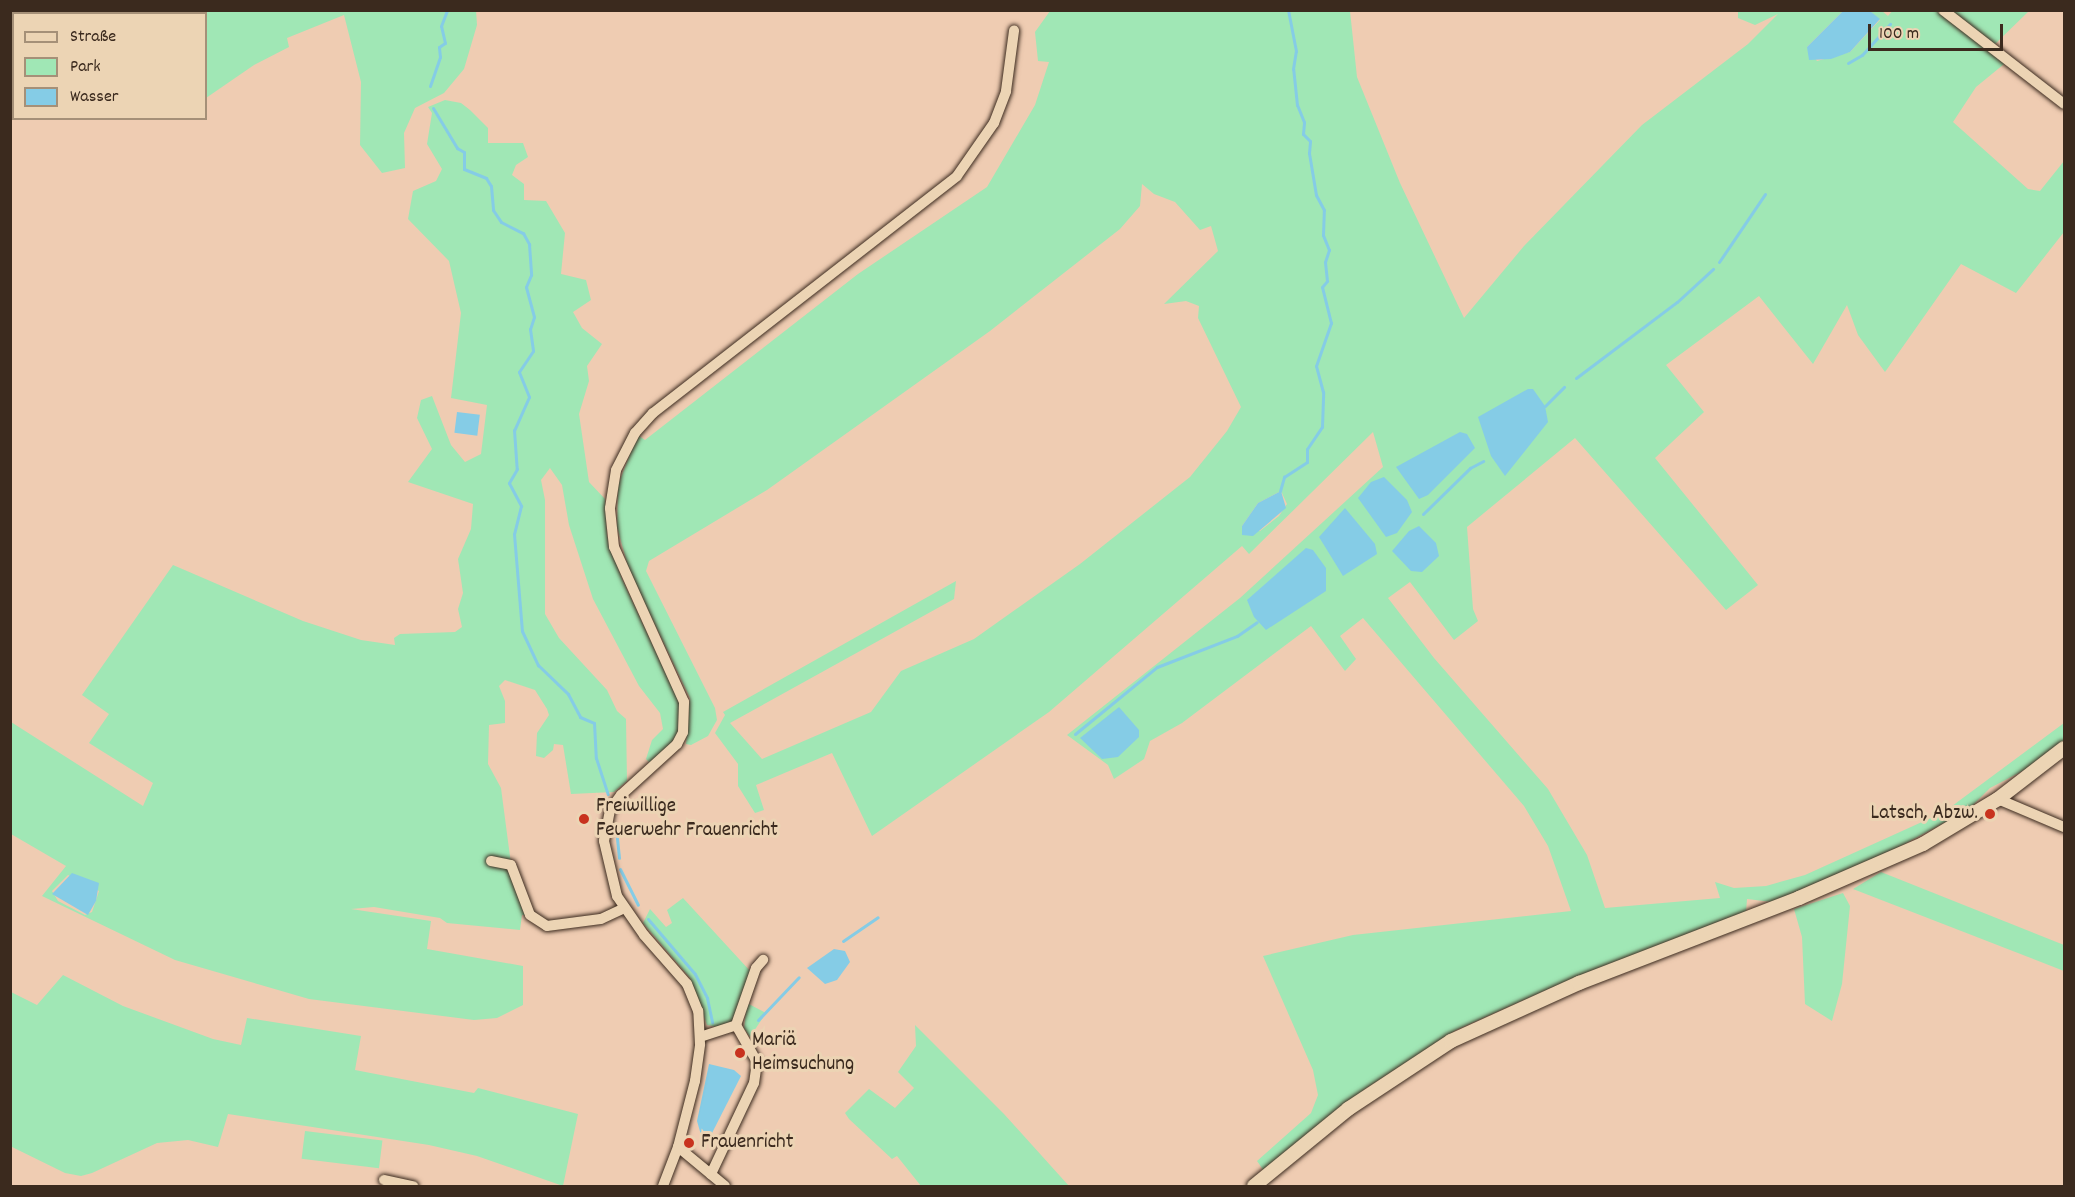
<!DOCTYPE html>
<meta charset="utf-8">
<style>
body{margin:0}
#map{position:relative;width:2075px;height:1197px;overflow:hidden;background:#efccb2;font-family:Dekko,sans-serif}
div>[style]{position:absolute}
.green>*{inset:0;background:#a0e7b5;transform-origin:0 0}
.water>*{inset:0;background:#85cce6;transform-origin:0 0}
.stream>*{height:3px;margin:-1.5px;padding:0 1.5px;transform-origin:1.5px;border-radius:1.5px;background:#85cce6}
.roads{filter:drop-shadow(0 0 2px #3b2a1e) drop-shadow(0 0 2px #3b2a1e)}
.street>*{height:10px;margin:-5px;padding:0 5px;transform-origin:5px;border-radius:5px;background:#ecd4b4}
.secondary>*{height:14px;margin:-7px;padding:0 7px;transform-origin:7px;border-radius:7px;background:#ecd4b4}
.dots>*{width:16px;height:16px;translate:-50% -50%;box-sizing:border-box;border:3px solid #ecd4b4;border-radius:50%}
span{translate:-50% -50%;white-space:nowrap;text-align:center;line-height:1.15;-webkit-text-stroke:6px #ecd4b4;paint-order:stroke}
.poi-label{font-size:21px;color:#3b2a1e}
.left{translate:0 -50%;text-align:left}
.right{translate:-100% -50%;text-align:right}
.frame{position:absolute;inset:0;border:12px solid #3b2a1e;pointer-events:none}
.legend{position:absolute;left:12px;top:12px;width:195px;height:108px;box-sizing:border-box;background:#ecd4b4;border:2px solid #a59078;margin:0;padding:8px 10px;list-style:none;font-size:18px;color:#3b2a1e}
.legend li{display:flex;align-items:center;gap:12px;height:30px}
.legend b{width:30px;border:2px solid #a59078}
.scale{position:absolute;left:1868px;top:24px;width:135px;height:27px;box-sizing:border-box;border:3px solid #3b2a1e;border-top:0;padding-left:8px;font-size:18px;line-height:21px;white-space:nowrap;color:#3b2a1e;-webkit-text-stroke:4px #ecd4b4;paint-order:stroke}
</style>
<div id="map">
<div class="green">
<div style="clip-path:polygon(476px 10px,477px 25px,464px 69px,444px 93px,415px 108px,404px 133px,405px 168px,382px 173px,360px 145px,361px 82px,344px 15px,287px 38px,289px 47px,254px 65px,206px 98px,206px 14px,160px 11px)"></div>
<div style="clip-path:polygon(evenodd,1893px 10px,2029px 11px,1992px 47px,2009px 60px,1976px 87px,1953px 122px,2028px 189px,2040px 191px,2064px 161px,2064px 232px,2016px 293px,1961px 264px,1885px 372px,1858px 335px,1847px 305px,1813px 364px,1759px 296px,1666px 365px,1704px 412px,1655px 458px,1758px 585px,1726px 610px,1575px 438px,1467px 527px,1473px 609px,1478px 621px,1454px 640px,1410px 582px,1388px 598px,1434px 658px,1548px 789px,1587px 855px,1605px 908px,1720px 898px,1715px 882px,1734px 888px,1766px 886px,1805px 875px,1944px 812px,2064px 723px,2064px 740px,2034px 765px,1990px 788px,1968px 810px,1869px 863px,1772px 902px,1747px 899px,1746px 912px,1551px 988px,1456px 1030px,1365px 1089px,1264px 1171px,1257px 1161px,1311px 1113px,1318px 1095px,1313px 1070px,1263px 956px,1353px 935px,1571px 911px,1548px 846px,1524px 806px,1363px 618px,1340px 636px,1356px 659px,1345px 671px,1311px 626px,1182px 723px,1150px 741px,1144px 759px,1114px 779px,1108px 765px,1067px 735px,1240px 598px,1383px 467px,1373px 432px,1249px 554px,1242px 546px,1049px 712px,872px 836px,832px 753px,756px 785px,764px 810px,755px 813px,738px 786px,738px 764px,715px 733px,725px 715px,723px 712px,956px 581px,954px 599px,730px 723px,762px 759px,871px 712px,901px 671px,974px 639px,1080px 564px,1190px 477px,1227px 431px,1241px 407px,1198px 318px,1199px 306px,1186px 301px,1164px 304px,1218px 251px,1211px 226px,1200px 230px,1175px 202px,1154px 194px,1142px 184px,1140px 206px,1120px 229px,990px 331px,767px 490px,649px 561px,646px 571px,715px 708px,717px 720px,708px 736px,691px 745px,686px 744px,690px 698px,629px 570px,617px 527px,618px 485px,632px 449px,639px 436px,645px 440px,858px 274px,987px 187px,1035px 105px,1049px 62px,1038px 61px,1035px 32px,1050px 11px,1350px 11px,1357px 77px,1400px 183px,1464px 318px,1524px 246px,1642px 125px,1748px 44px,1778px 14px,1755px 25px,1738px 18px,1738px 11px,1843px 11px,1807px 47px,1817px 61px,1850px 52px,1880px 20px,1870px 11px,1882px 11px,1888px 16px,1893px 10px,1281px 491px,1287px 504px,1279px 516px,1260px 531px,1242px 526px,1258px 503px,1281px 491px)"></div>
<div style="clip-path:polygon(evenodd,445px 100px,461px 103px,470px 110px,488px 128px,488px 143px,523px 143px,528px 157px,516px 165px,512px 175px,524px 184px,524px 200px,546px 201px,565px 233px,561px 274px,586px 280px,591px 300px,573px 312px,582px 328px,602px 344px,587px 366px,589px 381px,579px 414px,589px 482px,605px 499px,607px 536px,622px 579px,680px 704px,678px 732px,666px 752px,650px 763px,646px 759px,652px 740px,663px 729px,660px 713px,639px 686px,593px 599px,569px 525px,562px 485px,550px 468px,541px 480px,545px 500px,545px 614px,559px 638px,607px 690px,617px 711px,626px 719px,627px 781px,614px 792px,571px 794px,563px 745px,554px 744px,553px 750px,544px 758px,536px 756px,537px 733px,549px 715px,547px 709px,535px 690px,505px 680px,499px 686px,505px 701px,505px 723px,489px 725px,488px 764px,501px 788px,511px 864px,530px 915px,522px 915px,520px 930px,447px 923px,440px 918px,374px 907px,351px 909px,431px 921px,427px 949px,523px 966px,523px 1005px,497px 1018px,474px 1020px,309px 999px,175px 960px,42px 896px,66px 866px,11px 834px,11px 722px,143px 806px,153px 783px,89px 743px,109px 714px,82px 695px,173px 565px,303px 621px,361px 640px,395px 645px,394px 638px,400px 634px,455px 632px,462px 627px,458px 609px,463px 593px,458px 559px,471px 529px,473px 504px,408px 482px,432px 449px,417px 418px,421px 400px,432px 396px,451px 445px,465px 462px,481px 454px,487px 405px,451px 398px,461px 313px,449px 261px,408px 219px,413px 191px,436px 181px,442px 169px,427px 144px,432px 113px,428px 107px,445px 100px,68px 875px,99px 891px,92px 912px,85px 915px,58px 901px,52px 891px,68px 875px)"></div>
<div style="clip-path:polygon(1881px 872px,2064px 945px,2064px 971px,1853px 889px)"></div>
<div style="clip-path:polygon(1843px 893px,1850px 906px,1842px 984px,1832px 1021px,1805px 1004px,1802px 937px,1794px 909px)"></div>
<div style="clip-path:polygon(683px 898px,751px 972px,732px 1022px,718px 1027px,707px 1025px,690px 978px,643px 923px,650px 909px,666px 927px,672px 923px,667px 910px)"></div>
<div style="clip-path:polygon(63px 975px,123px 1006px,213px 1039px,241px 1045px,247px 1018px,361px 1036px,355px 1070px,474px 1093px,478px 1088px,578px 1114px,563px 1186px,477px 1156px,429px 1145px,228px 1114px,218px 1147px,188px 1140px,157px 1143px,92px 1173px,81px 1176px,65px 1173px,10px 1146px,11px 992px,37px 1005px)"></div>
<div style="clip-path:polygon(747px 1003px,766px 1013px,750px 1037px,744px 1028px)"></div>
<div style="clip-path:polygon(915px 1025px,1004px 1114px,1069px 1186px,921px 1186px,897px 1156px,892px 1159px,849px 1119px,845px 1113px,869px 1089px,895px 1108px,914px 1088px,898px 1072px,916px 1046px)"></div>
<div style="left:305px;top:1131px;width:78px;height:28px;rotate:7deg"></div>
</div>
<div class="water">
<div style="clip-path:polygon(1843px 11px,1870px 11px,1880px 19px,1850px 52px,1831px 59px,1809px 60px,1807px 47px)"></div>
<div style="clip-path:polygon(1528px 389px,1533px 389px,1545px 406px,1548px 422px,1505px 476px,1491px 456px,1478px 417px)"></div>
<div style="left:457px;top:412px;width:23px;height:21px;rotate:7deg"></div>
<div style="clip-path:polygon(1460px 432px,1467px 434px,1475px 448px,1428px 495px,1419px 499px,1396px 467px)"></div>
<div style="clip-path:polygon(1384px 477px,1407px 500px,1412px 512px,1397px 533px,1386px 537px,1358px 498px,1371px 482px)"></div>
<div style="clip-path:polygon(1281px 491px,1286px 508px,1253px 536px,1242px 535px,1242px 526px,1258px 503px)"></div>
<div style="clip-path:polygon(1345px 508px,1375px 544px,1377px 554px,1343px 576px,1319px 537px)"></div>
<div style="clip-path:polygon(1419px 526px,1436px 543px,1439px 556px,1422px 572px,1411px 571px,1392px 551px,1409px 531px)"></div>
<div style="clip-path:polygon(1306px 548px,1313px 550px,1326px 568px,1326px 591px,1266px 630px,1254px 617px,1247px 600px)"></div>
<div style="clip-path:polygon(1119px 707px,1139px 730px,1139px 737px,1118px 757px,1102px 759px,1080px 738px)"></div>
<div style="clip-path:polygon(72px 873px,99px 883px,96px 901px,88px 915px,52px 894px)"></div>
<div style="clip-path:polygon(834px 949px,845px 951px,850px 962px,837px 980px,825px 984px,807px 968px)"></div>
<div style="clip-path:polygon(709px 1064px,734px 1070px,741px 1076px,709px 1139px,701px 1135px,697px 1121px)"></div>
</div>
<div class="stream">
<div style="left:1848px;top:63px;width:16px;rotate:-30deg"></div>
<div style="left:1862px;top:55px;width:42px;rotate:-47.9deg"></div>
<div style="left:430px;top:86px;width:31px;rotate:-71deg"></div>
<div style="left:440px;top:57px;width:10px;rotate:-96deg"></div>
<div style="left:439px;top:47px;width:7px;rotate:-34deg"></div>
<div style="left:445px;top:43px;width:17px;rotate:-103deg"></div>
<div style="left:441px;top:26px;width:17px;rotate:-69deg"></div>
<div style="left:433px;top:108px;width:47px;rotate:59deg"></div>
<div style="left:457px;top:148px;width:8px;rotate:30deg"></div>
<div style="left:464px;top:152px;width:17px;rotate:90deg"></div>
<div style="left:464px;top:169px;width:24px;rotate:22deg"></div>
<div style="left:486px;top:178px;width:9px;rotate:58deg"></div>
<div style="left:491px;top:186px;width:24px;rotate:85deg"></div>
<div style="left:493px;top:210px;width:14px;rotate:56deg"></div>
<div style="left:501px;top:222px;width:25px;rotate:27deg"></div>
<div style="left:523px;top:233px;width:13px;rotate:61deg"></div>
<div style="left:529px;top:244px;width:31px;rotate:86deg"></div>
<div style="left:531px;top:275px;width:13px;rotate:113deg"></div>
<div style="left:526px;top:287px;width:31px;rotate:75deg"></div>
<div style="left:534px;top:317px;width:13px;rotate:108deg"></div>
<div style="left:530px;top:329px;width:22px;rotate:82deg"></div>
<div style="left:533px;top:351px;width:25px;rotate:124deg"></div>
<div style="left:519px;top:372px;width:27px;rotate:68deg"></div>
<div style="left:529px;top:397px;width:36px;rotate:114deg"></div>
<div style="left:514px;top:430px;width:39px;rotate:86deg"></div>
<div style="left:517px;top:469px;width:16px;rotate:120deg"></div>
<div style="left:509px;top:483px;width:26px;rotate:62deg"></div>
<div style="left:521px;top:506px;width:29px;rotate:104deg"></div>
<div style="left:514px;top:534px;width:97px;rotate:85.3deg"></div>
<div style="left:522px;top:631px;width:38px;rotate:65deg"></div>
<div style="left:538px;top:665px;width:42px;rotate:44deg"></div>
<div style="left:568px;top:694px;width:26px;rotate:62deg"></div>
<div style="left:580px;top:717px;width:15px;rotate:23deg"></div>
<div style="left:594px;top:723px;width:35px;rotate:87deg"></div>
<div style="left:596px;top:758px;width:38px;rotate:72deg"></div>
<div style="left:1719px;top:262px;width:82px;rotate:-55.9deg"></div>
<div style="left:1576px;top:378px;width:126px;rotate:-37deg"></div>
<div style="left:1677px;top:302px;width:49px;rotate:-42.5deg"></div>
<div style="left:1545px;top:406px;width:27px;rotate:-45deg"></div>
<div style="left:1280px;top:491px;width:15px;rotate:-74deg"></div>
<div style="left:1284px;top:477px;width:27px;rotate:-33deg"></div>
<div style="left:1307px;top:462px;width:13px;rotate:-90deg"></div>
<div style="left:1307px;top:449px;width:27px;rotate:-56deg"></div>
<div style="left:1322px;top:427px;width:35px;rotate:-88deg"></div>
<div style="left:1323px;top:392px;width:27px;rotate:-105deg"></div>
<div style="left:1316px;top:366px;width:46px;rotate:-70.8deg"></div>
<div style="left:1331px;top:323px;width:37px;rotate:-104deg"></div>
<div style="left:1322px;top:287px;width:8px;rotate:-50deg"></div>
<div style="left:1327px;top:281px;width:19px;rotate:-96deg"></div>
<div style="left:1325px;top:262px;width:13px;rotate:-72deg"></div>
<div style="left:1329px;top:250px;width:16px;rotate:-112deg"></div>
<div style="left:1323px;top:235px;width:25px;rotate:-88deg"></div>
<div style="left:1324px;top:210px;width:17px;rotate:-118deg"></div>
<div style="left:1316px;top:195px;width:43px;rotate:-99.5deg"></div>
<div style="left:1309px;top:153px;width:12px;rotate:-85deg"></div>
<div style="left:1310px;top:141px;width:10px;rotate:-135deg"></div>
<div style="left:1303px;top:134px;width:12px;rotate:-85deg"></div>
<div style="left:1304px;top:122px;width:18px;rotate:-112deg"></div>
<div style="left:1297px;top:105px;width:36px;rotate:-96deg"></div>
<div style="left:1293px;top:69px;width:18px;rotate:-81deg"></div>
<div style="left:1296px;top:51px;width:42px;rotate:-101deg"></div>
<div style="left:1423px;top:514px;width:66px;rotate:-44.4deg"></div>
<div style="left:1470px;top:468px;width:15px;rotate:-28deg"></div>
<div style="left:1075px;top:734px;width:106px;rotate:-39.3deg"></div>
<div style="left:1157px;top:667px;width:86px;rotate:-21.2deg"></div>
<div style="left:1237px;top:636px;width:24px;rotate:-35deg"></div>
<div style="left:616px;top:829px;width:29px;rotate:84deg"></div>
<div style="left:620px;top:869px;width:40px;rotate:63.4deg"></div>
<div style="left:648px;top:919px;width:72px;rotate:49.5deg"></div>
<div style="left:695px;top:974px;width:27px;rotate:63deg"></div>
<div style="left:707px;top:998px;width:25px;rotate:78deg"></div>
<div style="left:843px;top:941px;width:42px;rotate:-34.4deg"></div>
<div style="left:758px;top:1020px;width:59px;rotate:-46.4deg"></div>
</div>
<div class="roads">
<div class="street">
<div style="left:1943px;top:10px;width:153px;rotate:37.8deg"></div>
<div style="left:1998px;top:799px;width:72px;rotate:23deg"></div>
<div style="left:491px;top:861px;width:20px;rotate:11deg"></div>
<div style="left:511px;top:865px;width:53px;rotate:69.2deg"></div>
<div style="left:530px;top:915px;width:20px;rotate:33deg"></div>
<div style="left:547px;top:926px;width:54px;rotate:-7.4deg"></div>
<div style="left:601px;top:919px;width:26px;rotate:-25deg"></div>
<div style="left:736px;top:1025px;width:60px;rotate:-70.7deg"></div>
<div style="left:756px;top:968px;width:11px;rotate:-49deg"></div>
<div style="left:700px;top:1037px;width:38px;rotate:-18deg"></div>
<div style="left:736px;top:1025px;width:43px;rotate:60.4deg"></div>
<div style="left:757px;top:1062px;width:21px;rotate:98deg"></div>
<div style="left:754px;top:1083px;width:101px;rotate:115.3deg"></div>
<div style="left:678px;top:1147px;width:61px;rotate:39.7deg"></div>
<div style="left:384px;top:1180px;width:30px;rotate:12deg"></div>
<div style="left:663px;top:1186px;width:42px;rotate:-69deg"></div>
<div style="left:678px;top:1147px;width:68px;rotate:-75.6deg"></div>
<div style="left:695px;top:1081px;width:37px;rotate:-82deg"></div>
<div style="left:700px;top:1044px;width:33px;rotate:-93deg"></div>
<div style="left:698px;top:1011px;width:29px;rotate:-112deg"></div>
<div style="left:687px;top:984px;width:65px;rotate:-131.3deg"></div>
<div style="left:644px;top:935px;width:47px;rotate:-124.7deg"></div>
<div style="left:617px;top:896px;width:57px;rotate:-103.3deg"></div>
<div style="left:604px;top:841px;width:32px;rotate:-79deg"></div>
<div style="left:610px;top:810px;width:19px;rotate:-54deg"></div>
<div style="left:621px;top:795px;width:76px;rotate:-42.3deg"></div>
<div style="left:677px;top:744px;width:13px;rotate:-63deg"></div>
<div style="left:683px;top:732px;width:30px;rotate:-88deg"></div>
<div style="left:684px;top:702px;width:170px;rotate:-114.3deg"></div>
<div style="left:614px;top:547px;width:39px;rotate:-96deg"></div>
<div style="left:610px;top:508px;width:38px;rotate:-81deg"></div>
<div style="left:616px;top:470px;width:42px;rotate:-62.8deg"></div>
<div style="left:635px;top:433px;width:27px;rotate:-48deg"></div>
<div style="left:653px;top:413px;width:385px;rotate:-37.9deg"></div>
<div style="left:957px;top:176px;width:65px;rotate:-55.1deg"></div>
<div style="left:994px;top:123px;width:34px;rotate:-69deg"></div>
<div style="left:1006px;top:91px;width:61px;rotate:-82.4deg"></div>
</div>
<div class="secondary">
<div style="left:1254px;top:1186px;width:122px;rotate:-39.3deg"></div>
<div style="left:1348px;top:1109px;width:123px;rotate:-33.4deg"></div>
<div style="left:1451px;top:1041px;width:141px;rotate:-24.4deg"></div>
<div style="left:1579px;top:983px;width:236px;rotate:-21.1deg"></div>
<div style="left:1799px;top:898px;width:135px;rotate:-23.5deg"></div>
<div style="left:1923px;top:844px;width:87px;rotate:-31deg"></div>
<div style="left:1998px;top:799px;width:83px;rotate:-37.7deg"></div>
</div>
</div>
<div class="dots">
<div style="left:1990px;top:814px;background:#c8321e"></div>
<div style="left:584px;top:819px;background:#c8321e"></div>
<div style="left:740px;top:1053px;background:#c8321e"></div>
<div style="left:689px;top:1143px;background:#c8321e"></div>
</div>
<div class="poi-label">
<span class="left" style="left:596px;top:819px">Freiwillige<br>Feuerwehr Frauenricht</span>
<span class="right" style="left:1978px;top:814px">Latsch, Abzw.</span>
<span class="left" style="left:752px;top:1053px">Mariä<br>Heimsuchung</span>
<span class="left" style="left:701px;top:1143px">Frauenricht</span>
</div>
<div class="frame"></div>
<ul class="legend">
<li><b style="height:8px;background:#ecd4b4"></b>Straße</li>
<li><b style="height:16px;background:#a0e7b5"></b>Park</li>
<li><b style="height:16px;background:#85cce6"></b>Wasser</li>
</ul>
<div class="scale">100 m</div>
</div>
